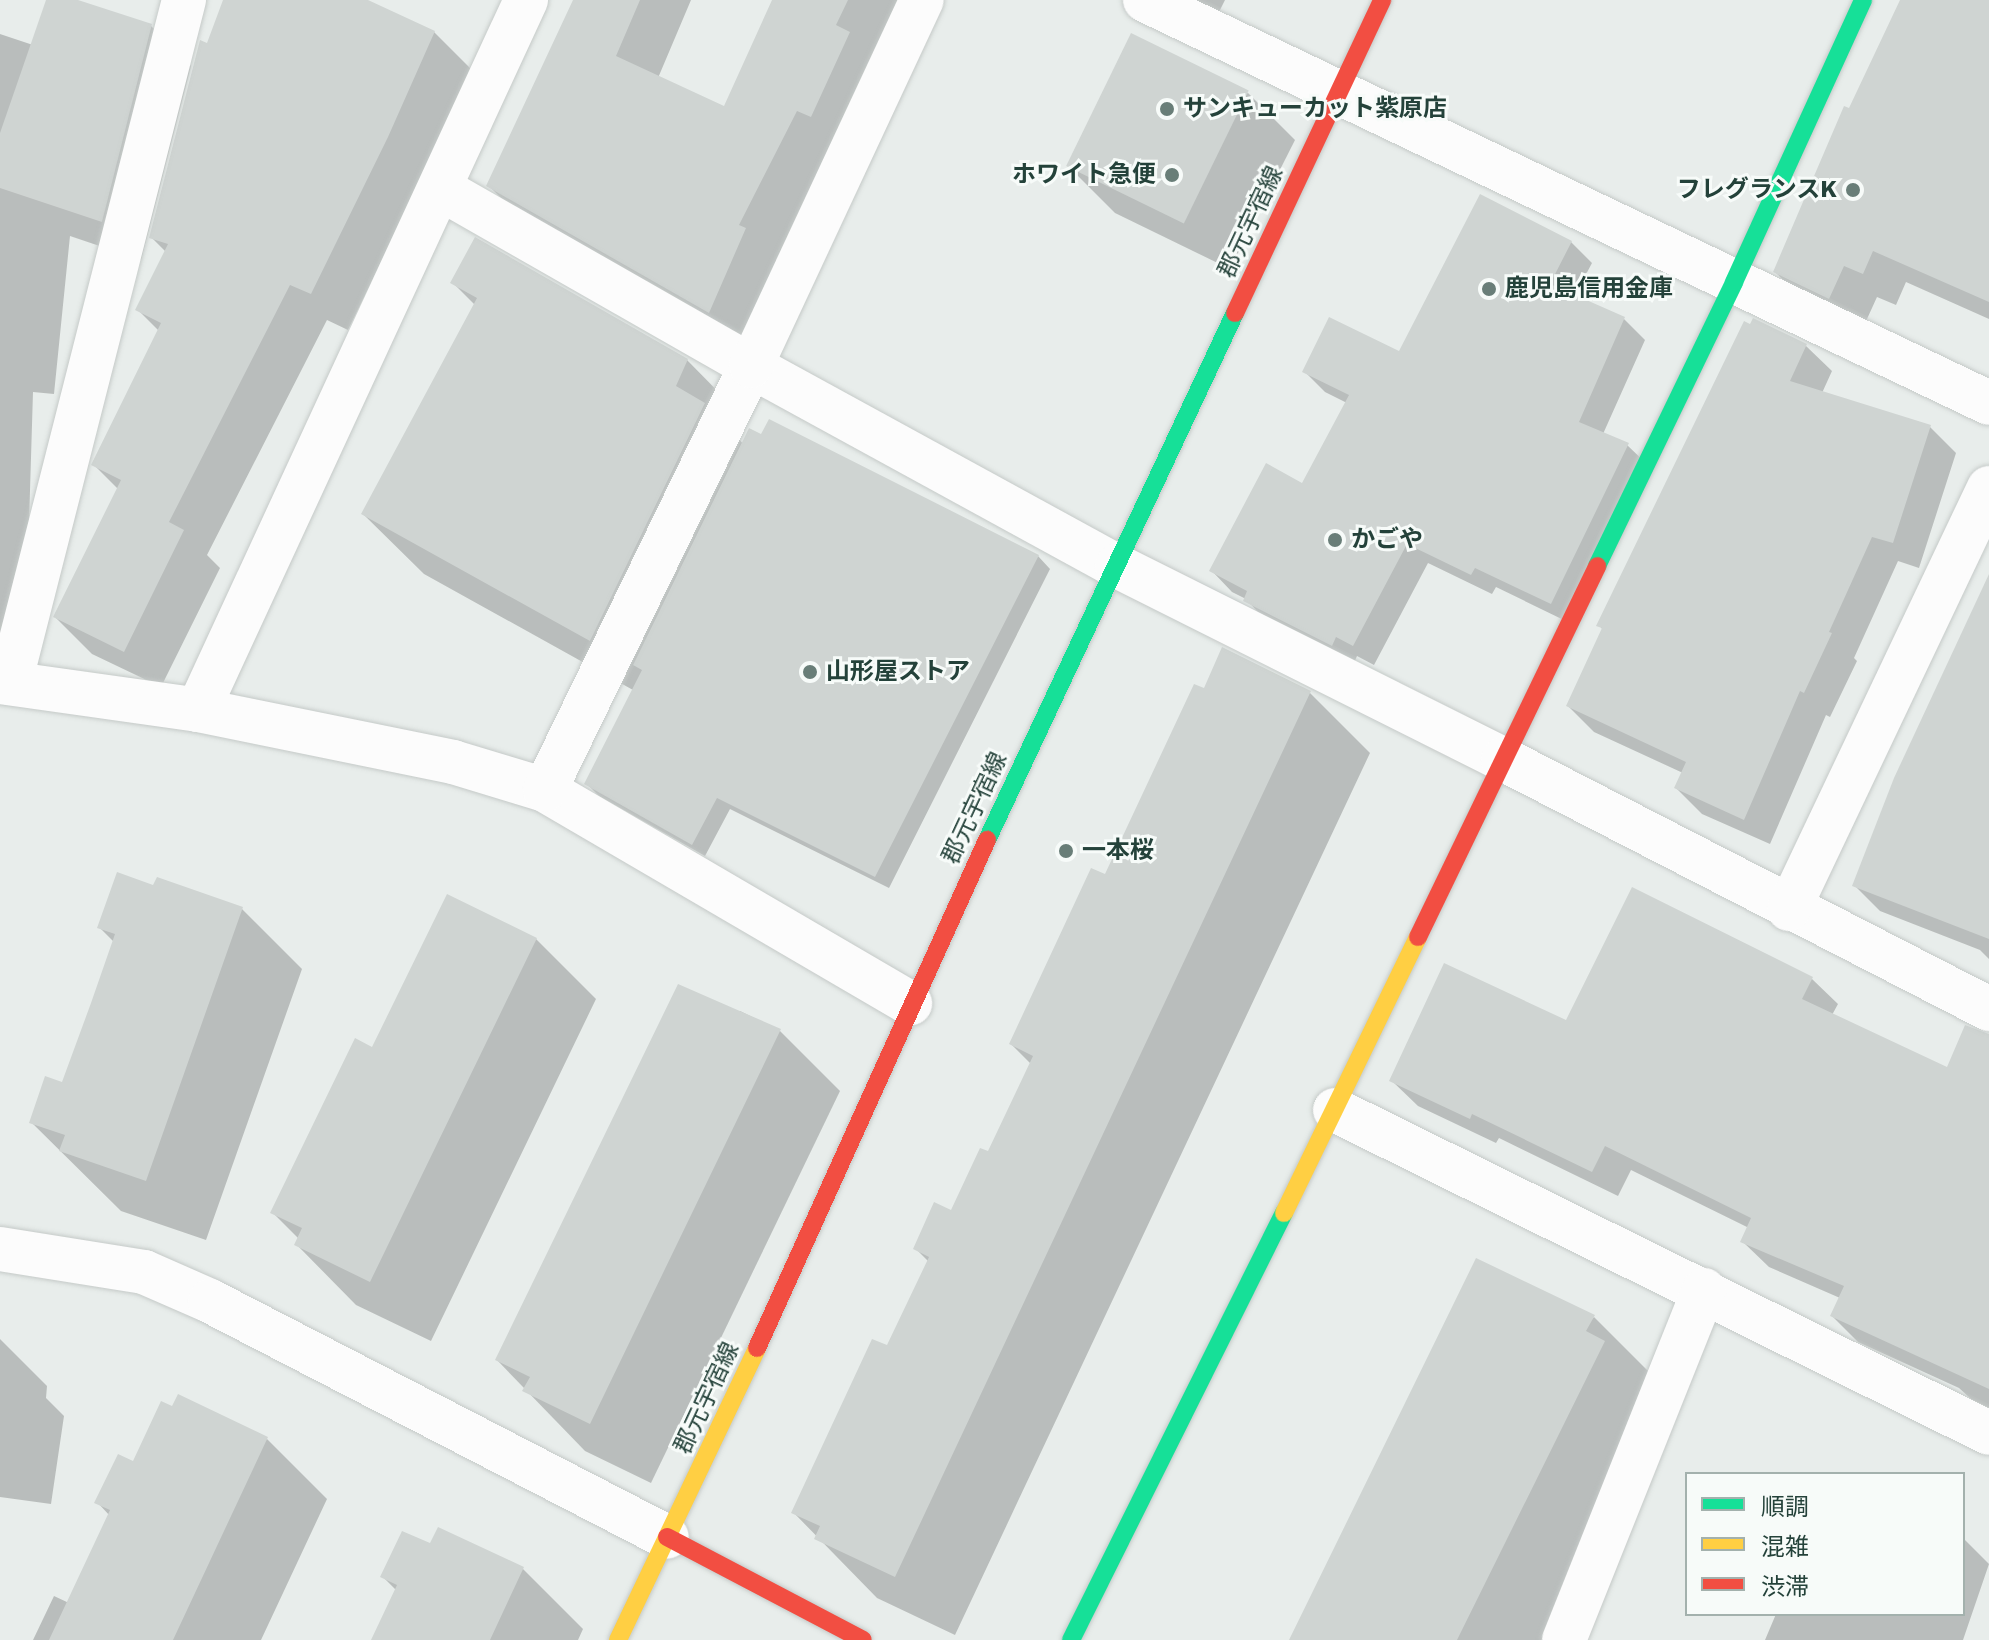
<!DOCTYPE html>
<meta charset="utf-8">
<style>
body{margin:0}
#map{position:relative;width:1989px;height:1640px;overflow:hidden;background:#e8edeb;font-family:"Work Sans","Noto Sans JP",sans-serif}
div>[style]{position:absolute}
.shadow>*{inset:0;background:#0003}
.building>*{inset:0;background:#cfd4d2;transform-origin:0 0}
.roads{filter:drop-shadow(0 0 2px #c5cac8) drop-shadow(0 0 2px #c5cac8)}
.street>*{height:44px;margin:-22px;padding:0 22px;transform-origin:22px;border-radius:22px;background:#fcfcfc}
.fast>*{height:18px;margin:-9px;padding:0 9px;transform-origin:9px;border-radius:9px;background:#16e098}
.slow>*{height:18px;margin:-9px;padding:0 9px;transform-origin:9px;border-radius:9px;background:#ffcf43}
.jam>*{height:18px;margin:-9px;padding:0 9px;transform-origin:9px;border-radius:9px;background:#f24e42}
.dots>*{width:22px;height:22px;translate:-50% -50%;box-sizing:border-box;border:4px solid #f7fbf9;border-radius:50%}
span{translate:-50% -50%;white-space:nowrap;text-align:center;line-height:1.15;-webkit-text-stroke:6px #f7fbf9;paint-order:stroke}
.poi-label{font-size:24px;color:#24423a;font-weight:700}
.left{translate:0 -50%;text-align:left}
.right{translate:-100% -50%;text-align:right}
.street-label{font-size:24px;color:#24423a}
.legend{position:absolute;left:1685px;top:1472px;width:280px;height:144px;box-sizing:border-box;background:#f7fbf9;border:2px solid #a3b1ad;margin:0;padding:10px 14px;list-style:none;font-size:24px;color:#24423a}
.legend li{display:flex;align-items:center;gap:16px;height:40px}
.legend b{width:40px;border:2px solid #a3b1ad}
</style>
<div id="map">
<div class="shadow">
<div style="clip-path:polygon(48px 0,72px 0,151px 26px,191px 66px,141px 260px,70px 236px,54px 394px,33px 392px,26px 623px,0 691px,0 34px,33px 45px)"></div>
<div style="clip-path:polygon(225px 0,363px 0,434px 32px,471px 69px,424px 174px,348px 330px,327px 320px,207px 555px,220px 568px,161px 687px,92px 654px,55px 617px,119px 490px,94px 465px,159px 331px,137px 309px,166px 252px,151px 237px)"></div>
<div style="clip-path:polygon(575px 0,691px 0,658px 78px,725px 109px,775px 0,900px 0,834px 146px,776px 260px,782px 266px,745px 348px,525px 222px,488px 185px)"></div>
<div style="clip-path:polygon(1190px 0,1225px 0,1218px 14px)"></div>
<div style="clip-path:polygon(1902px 0,1989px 0,1989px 319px,1906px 282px,1896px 305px,1877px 297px,1862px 330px,1808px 304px,1775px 272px)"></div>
<div style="clip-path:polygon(1248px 93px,1295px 140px,1230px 269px,1115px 213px,1068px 166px)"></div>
<div style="clip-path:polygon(1571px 242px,1592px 263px,1574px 297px,1624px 319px,1645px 340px,1603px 434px,1627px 445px,1648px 465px,1572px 624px,1496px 587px,1492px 594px,1428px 563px,1374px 665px,1357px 656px,1353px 665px,1266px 621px,1246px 599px,1232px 592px,1212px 571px,1303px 485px,1347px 403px,1325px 392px,1304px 371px,1400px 354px)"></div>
<div style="clip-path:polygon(453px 283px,687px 360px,747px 421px,739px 439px,743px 444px,762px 437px,1038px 556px,1050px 569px,889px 888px,730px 809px,705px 856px,599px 796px,586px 783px,633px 690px,424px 574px,363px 514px,476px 306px)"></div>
<div style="clip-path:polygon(1754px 321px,1806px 346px,1832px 371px,1822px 393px,1930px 427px,1956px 453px,1919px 568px,1898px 561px,1854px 658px,1857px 661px,1830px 717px,1826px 715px,1770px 844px,1702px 814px,1676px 788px,1683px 773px,1594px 732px,1568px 706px,1603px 630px,1599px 625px)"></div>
<div style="clip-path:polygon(1989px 576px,1989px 959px,1980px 950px,1880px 911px,1854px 885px)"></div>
<div style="clip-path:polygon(1205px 691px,1310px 693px,1370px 753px,955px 1635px,877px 1598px,793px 1512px,888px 1348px,929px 1262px,916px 1249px,952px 1212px,989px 1154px,1031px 1064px,1011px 1044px,1106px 877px)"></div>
<div style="clip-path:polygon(154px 887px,242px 909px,302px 969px,206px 1240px,121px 1211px,31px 1122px,63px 1085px,114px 942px,99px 927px)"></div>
<div style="clip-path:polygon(536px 939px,596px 999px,431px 1341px,356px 1305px,296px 1244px,299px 1239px,273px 1213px,373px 1049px)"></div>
<div style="clip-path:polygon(1812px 979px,1838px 1004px,1832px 1015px,1948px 1069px,1989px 1057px,1989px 1408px,1971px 1399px,1959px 1388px,1858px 1342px,1832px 1316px,1840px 1298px,1769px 1267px,1743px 1242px,1749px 1228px,1631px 1170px,1618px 1196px,1499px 1138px,1496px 1143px,1418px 1106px,1392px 1081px,1567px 1023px)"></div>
<div style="clip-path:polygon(740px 1011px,780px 1031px,840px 1091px,651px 1483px,585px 1451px,497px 1360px)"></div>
<div style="clip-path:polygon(1594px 1317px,1654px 1377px,1547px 1640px,1291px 1640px)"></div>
<div style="clip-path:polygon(0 1339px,47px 1386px,46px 1398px,64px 1416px,51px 1504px,0 1497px)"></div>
<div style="clip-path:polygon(267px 1439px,327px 1499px,261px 1640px,33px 1640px,54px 1596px,69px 1603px,110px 1516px,97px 1502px,134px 1463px)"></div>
<div style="clip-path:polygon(1963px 1538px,1989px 1564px,1963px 1640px,1765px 1640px,1776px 1614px,1963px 1614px)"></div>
<div style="clip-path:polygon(431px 1545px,523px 1569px,583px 1629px,578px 1640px,373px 1640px,396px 1590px,382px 1576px)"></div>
</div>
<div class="building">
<div style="clip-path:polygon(46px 0,78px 0,152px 24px,102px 222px,0 188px,0 133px)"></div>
<div style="clip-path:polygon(223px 0,368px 0,435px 31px,388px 137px,311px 294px,290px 285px,169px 522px,184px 530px,124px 652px,53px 617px,121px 480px,91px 465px,161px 323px,135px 310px,168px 244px,149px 238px,200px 40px,207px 43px)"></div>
<div style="clip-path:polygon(573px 0,640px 0,616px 56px,724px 106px,772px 0,848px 0,836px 25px,850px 32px,811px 117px,797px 111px,739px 225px,746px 228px,709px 313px,486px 186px)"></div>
<div style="clip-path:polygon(1900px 0,1989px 0,1989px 302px,1873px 251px,1863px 274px,1844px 266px,1829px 299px,1773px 272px,1844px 106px,1849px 108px)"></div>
<div style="left:1131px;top:33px;width:131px;height:148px;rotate:26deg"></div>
<div style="clip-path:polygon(1480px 194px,1572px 241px,1550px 284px,1625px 317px,1579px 422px,1629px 443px,1551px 604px,1475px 568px,1471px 575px,1407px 544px,1353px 646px,1336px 637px,1332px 646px,1243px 601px,1247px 591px,1209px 571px,1266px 463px,1302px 483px,1349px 395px,1302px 372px,1329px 317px,1399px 351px)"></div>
<div style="clip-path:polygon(475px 237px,688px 359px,676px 386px,705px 403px,590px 641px,361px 514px,477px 298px,450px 283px)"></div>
<div style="clip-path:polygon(1753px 318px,1807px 344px,1790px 381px,1931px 425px,1893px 543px,1872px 537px,1829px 632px,1832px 633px,1804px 693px,1800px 691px,1744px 820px,1674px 788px,1686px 762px,1566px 706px,1602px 628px,1596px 626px,1744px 321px,1750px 324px)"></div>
<div style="clip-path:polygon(769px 419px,1039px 555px,875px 877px,717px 798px,692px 845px,584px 784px,642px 670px,633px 665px,749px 428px,761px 434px)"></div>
<div style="clip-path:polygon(1989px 574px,1989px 939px,1852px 886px,1894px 778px)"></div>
<div style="clip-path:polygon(1222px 647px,1311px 691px,895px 1577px,814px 1539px,820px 1526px,791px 1513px,872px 1339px,887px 1345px,929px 1257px,913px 1249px,934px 1202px,951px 1210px,980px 1148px,988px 1151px,1033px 1056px,1009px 1044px,1091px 868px,1105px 874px,1194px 684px,1204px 688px)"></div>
<div style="clip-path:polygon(117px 872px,153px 885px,157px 877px,243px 907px,146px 1181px,59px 1151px,65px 1135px,29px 1123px,45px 1076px,62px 1082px,91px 1003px,115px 934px,97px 928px)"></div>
<div style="clip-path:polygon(1632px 887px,1813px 977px,1802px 999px,1947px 1067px,1965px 1025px,1989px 1034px,1989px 1389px,1830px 1316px,1844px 1286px,1740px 1242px,1751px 1218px,1605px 1146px,1592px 1172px,1472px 1114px,1470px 1119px,1389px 1081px,1444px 963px,1566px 1020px)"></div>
<div style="clip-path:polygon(447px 894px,537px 938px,370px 1282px,294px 1245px,302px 1228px,270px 1213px,355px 1038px,372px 1047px)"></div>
<div style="clip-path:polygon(678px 984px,781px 1029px,590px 1424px,522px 1391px,530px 1377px,495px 1360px)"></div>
<div style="clip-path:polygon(1476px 1258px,1595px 1315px,1586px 1331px,1605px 1341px,1457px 1640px,1289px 1640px)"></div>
<div style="clip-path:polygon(178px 1394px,268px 1437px,173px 1640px,49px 1640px,110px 1510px,94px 1503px,118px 1454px,133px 1461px,161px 1401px,172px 1406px)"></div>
<div style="clip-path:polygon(438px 1527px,524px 1567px,490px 1640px,371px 1640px,397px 1585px,380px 1577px,402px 1531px,430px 1543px)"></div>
</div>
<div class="roads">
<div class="street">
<div style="left:1145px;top:0;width:935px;rotate:25.52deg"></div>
<div style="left:441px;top:189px;width:357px;rotate:29.7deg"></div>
<div style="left:751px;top:366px;width:417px;rotate:28.7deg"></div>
<div style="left:1117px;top:566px;width:432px;rotate:26.6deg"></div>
<div style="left:1503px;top:759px;width:547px;rotate:27.22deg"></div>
<div style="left:0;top:682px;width:200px;rotate:8deg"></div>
<div style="left:198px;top:710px;width:260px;rotate:11.5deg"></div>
<div style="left:453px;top:762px;width:96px;rotate:16.9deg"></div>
<div style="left:545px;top:790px;width:423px;rotate:30.3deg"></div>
<div style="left:10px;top:683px;width:705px;rotate:-75.71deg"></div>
<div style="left:198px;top:710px;width:782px;rotate:-65.2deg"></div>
<div style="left:545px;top:790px;width:471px;rotate:-64.1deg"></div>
<div style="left:751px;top:366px;width:404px;rotate:-65deg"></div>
<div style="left:1789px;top:909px;width:466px;rotate:-64.6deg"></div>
<div style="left:1335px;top:1110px;width:729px;rotate:26.28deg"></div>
<div style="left:0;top:1249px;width:146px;rotate:9.1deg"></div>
<div style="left:144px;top:1272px;width:72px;rotate:23.7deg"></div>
<div style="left:210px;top:1301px;width:514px;rotate:27.31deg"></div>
<div style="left:1564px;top:1640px;width:377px;rotate:-68.2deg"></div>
</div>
<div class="fast">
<div style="left:1597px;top:566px;width:315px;rotate:-64.2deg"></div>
<div style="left:1734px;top:282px;width:310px;rotate:-65.4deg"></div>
<div style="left:987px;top:840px;width:582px;rotate:-64.8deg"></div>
<div style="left:1071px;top:1640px;width:477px;rotate:-63.5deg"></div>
</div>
<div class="slow">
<div style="left:1284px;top:1213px;width:307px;rotate:-64.1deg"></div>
<div style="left:618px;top:1640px;width:323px;rotate:-64.5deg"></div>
</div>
<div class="jam">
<div style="left:1235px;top:313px;width:346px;rotate:-64.8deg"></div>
<div style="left:1418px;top:937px;width:412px;rotate:-64.2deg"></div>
<div style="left:757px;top:1348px;width:558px;rotate:-65.64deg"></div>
<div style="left:667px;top:1537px;width:221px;rotate:27.7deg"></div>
</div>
</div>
<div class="dots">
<div style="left:1167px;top:109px;background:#697e78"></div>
<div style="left:1172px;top:175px;background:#697e78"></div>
<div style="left:1853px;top:190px;background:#697e78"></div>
<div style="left:1489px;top:289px;background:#697e78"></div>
<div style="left:1335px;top:540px;background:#697e78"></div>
<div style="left:810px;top:672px;background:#697e78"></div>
<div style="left:1066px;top:851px;background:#697e78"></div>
</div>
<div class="poi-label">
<span class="left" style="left:1183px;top:109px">サンキューカット紫原店</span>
<span class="right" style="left:1156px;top:175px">ホワイト急便</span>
<span class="right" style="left:1837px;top:190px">フレグランスK</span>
<span class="left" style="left:1505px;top:289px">鹿児島信用金庫</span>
<span class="left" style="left:1351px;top:540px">かごや</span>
<span class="left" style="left:826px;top:672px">山形屋ストア</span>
<span class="left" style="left:1082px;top:851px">一本桜</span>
</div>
<div class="street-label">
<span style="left:1251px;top:222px;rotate:-65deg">郡元宇宿線</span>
<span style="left:975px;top:808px;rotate:-65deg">郡元宇宿線</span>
<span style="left:707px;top:1398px;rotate:-65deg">郡元宇宿線</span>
</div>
<ul class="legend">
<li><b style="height:10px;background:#16e098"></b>順調</li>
<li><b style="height:10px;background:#ffcf43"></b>混雑</li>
<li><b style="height:10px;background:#f24e42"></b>渋滞</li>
</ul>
</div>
